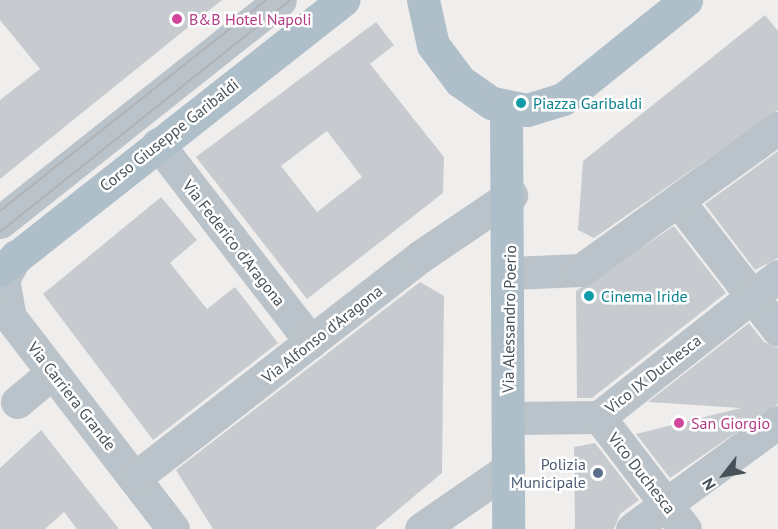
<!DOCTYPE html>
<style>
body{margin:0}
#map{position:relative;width:778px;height:529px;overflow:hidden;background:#f0eded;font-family:"PT Sans",sans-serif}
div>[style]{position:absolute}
.building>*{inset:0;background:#c7cbcf}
.minor>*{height:33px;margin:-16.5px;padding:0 16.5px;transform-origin:16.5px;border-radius:16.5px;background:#bac3c9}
.major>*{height:33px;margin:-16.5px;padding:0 16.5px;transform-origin:16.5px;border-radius:16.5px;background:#afbfca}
.tram>*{height:1.5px;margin:-0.75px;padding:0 0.75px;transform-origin:0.75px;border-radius:0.75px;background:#b0b3b7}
.dots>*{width:16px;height:16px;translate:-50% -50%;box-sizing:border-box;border:3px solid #fff;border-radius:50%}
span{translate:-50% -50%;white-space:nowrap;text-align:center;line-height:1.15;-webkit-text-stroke:5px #fff;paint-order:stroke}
.hotel-label{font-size:16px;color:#b23c85}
.left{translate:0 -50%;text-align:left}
.culture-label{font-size:16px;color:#0d838f}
.street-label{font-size:16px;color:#475259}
.service-label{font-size:16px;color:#4e5e75}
.right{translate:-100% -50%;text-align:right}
.north{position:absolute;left:694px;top:445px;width:60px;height:60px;-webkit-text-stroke:4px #fff;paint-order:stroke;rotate:239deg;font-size:16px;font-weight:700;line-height:24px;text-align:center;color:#475259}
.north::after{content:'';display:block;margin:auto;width:21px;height:27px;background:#475259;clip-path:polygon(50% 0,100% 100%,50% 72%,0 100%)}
</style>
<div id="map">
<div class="building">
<div style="clip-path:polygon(0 0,222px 0,0 179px,0 100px,40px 69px,0 20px)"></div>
<div style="clip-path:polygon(765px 15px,778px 31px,778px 110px,594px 238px,578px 230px,583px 161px)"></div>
<div style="clip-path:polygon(evenodd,376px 22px,394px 45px,370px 64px,444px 157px,443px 193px,307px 299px,196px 157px,376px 22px,327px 131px,362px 177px,317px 212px,281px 166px,327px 131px)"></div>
<div style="clip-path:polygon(778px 151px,778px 258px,755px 270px,705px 204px)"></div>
<div style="clip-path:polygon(161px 197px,197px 240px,170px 263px,207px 309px,235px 287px,278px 343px,153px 440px,43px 294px)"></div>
<div style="clip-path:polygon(674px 226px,726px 293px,592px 398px,577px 398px,576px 291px)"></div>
<div style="clip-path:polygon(420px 282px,444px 296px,442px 473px,375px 529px,213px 529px,176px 470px)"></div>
<div style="clip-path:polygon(749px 323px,764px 342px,778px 348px,778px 404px,670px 478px,636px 434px,741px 408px,648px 402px)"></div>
<div style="clip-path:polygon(41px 430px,88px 490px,119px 529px,77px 529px,64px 512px,45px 529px,0 529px,0 468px)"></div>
<div style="clip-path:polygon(595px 443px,639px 500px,620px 514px,614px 529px,575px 529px,574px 447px)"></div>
</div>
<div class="minor">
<div style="left:158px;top:144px;width:250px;rotate:52.3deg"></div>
<div style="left:680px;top:203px;width:160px;rotate:52.3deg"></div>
<div style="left:0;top:222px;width:357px;rotate:-38.4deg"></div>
<div style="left:16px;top:256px;width:26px;rotate:119deg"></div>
<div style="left:3px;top:279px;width:39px;rotate:80deg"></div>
<div style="left:10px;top:317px;width:267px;rotate:52.4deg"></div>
<div style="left:510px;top:273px;width:71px;rotate:-2.4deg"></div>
<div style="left:581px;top:270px;width:243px;rotate:-35.8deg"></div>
<div style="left:17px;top:402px;width:45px;rotate:-39.6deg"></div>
<div style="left:599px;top:417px;width:141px;rotate:52.5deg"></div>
<div style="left:509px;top:418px;width:90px;rotate:-0.6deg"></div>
<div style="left:599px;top:417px;width:228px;rotate:-38.2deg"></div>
<div style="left:136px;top:477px;width:361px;rotate:-37.8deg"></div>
<div style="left:421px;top:256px;width:109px;rotate:-34.1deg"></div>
<div style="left:421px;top:529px;width:106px;rotate:-34.6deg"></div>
<div style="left:632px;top:529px;width:181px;rotate:-36.2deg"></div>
</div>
<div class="major">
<div style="left:423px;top:0;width:46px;rotate:77.5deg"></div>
<div style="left:433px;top:45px;width:45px;rotate:53.1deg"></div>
<div style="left:460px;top:81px;width:39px;rotate:35deg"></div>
<div style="left:492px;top:103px;width:36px;rotate:11deg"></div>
<div style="left:527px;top:110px;width:38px;rotate:-17deg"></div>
<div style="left:563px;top:99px;width:158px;rotate:-38.8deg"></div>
<div style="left:506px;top:108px;width:421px;rotate:89.7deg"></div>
<div style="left:0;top:270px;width:437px;rotate:-38.2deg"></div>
</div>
<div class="tram">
<div style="left:0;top:211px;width:340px;rotate:-38.4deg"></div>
<div style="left:0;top:232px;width:372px;rotate:-38.6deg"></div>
</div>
<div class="dots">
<div style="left:177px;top:19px;background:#d1479c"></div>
<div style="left:521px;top:103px;background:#0f9aa8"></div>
<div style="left:589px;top:296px;background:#0f9aa8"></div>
<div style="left:679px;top:423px;background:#d1479c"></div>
<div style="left:598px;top:473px;background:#5c6f8a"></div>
</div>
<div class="hotel-label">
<span class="left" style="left:189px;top:19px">B&amp;B Hotel Napoli</span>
<span class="left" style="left:691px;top:423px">San Giorgio</span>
</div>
<div class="culture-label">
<span class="left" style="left:533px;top:103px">Piazza Garibaldi</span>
<span class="left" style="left:601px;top:296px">Cinema Iride</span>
</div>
<div class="street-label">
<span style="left:169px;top:135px;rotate:-38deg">Corso Giuseppe Garibaldi</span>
<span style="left:234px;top:243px;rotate:52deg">Via Federico d'Aragona</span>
<span style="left:509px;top:319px;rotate:-89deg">Via Alessandro Poerio</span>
<span style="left:322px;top:334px;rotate:-38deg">Via Alfonso d'Aragona</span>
<span style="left:653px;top:374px;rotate:-38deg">Vico IX Duchesca</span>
<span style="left:72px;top:396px;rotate:52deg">Via Carriera Grande</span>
<span style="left:642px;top:473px;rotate:52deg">Vico Duchesca</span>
</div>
<div class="service-label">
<span class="right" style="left:586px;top:473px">Polizia<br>Municipale</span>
</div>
<div class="north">N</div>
</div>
